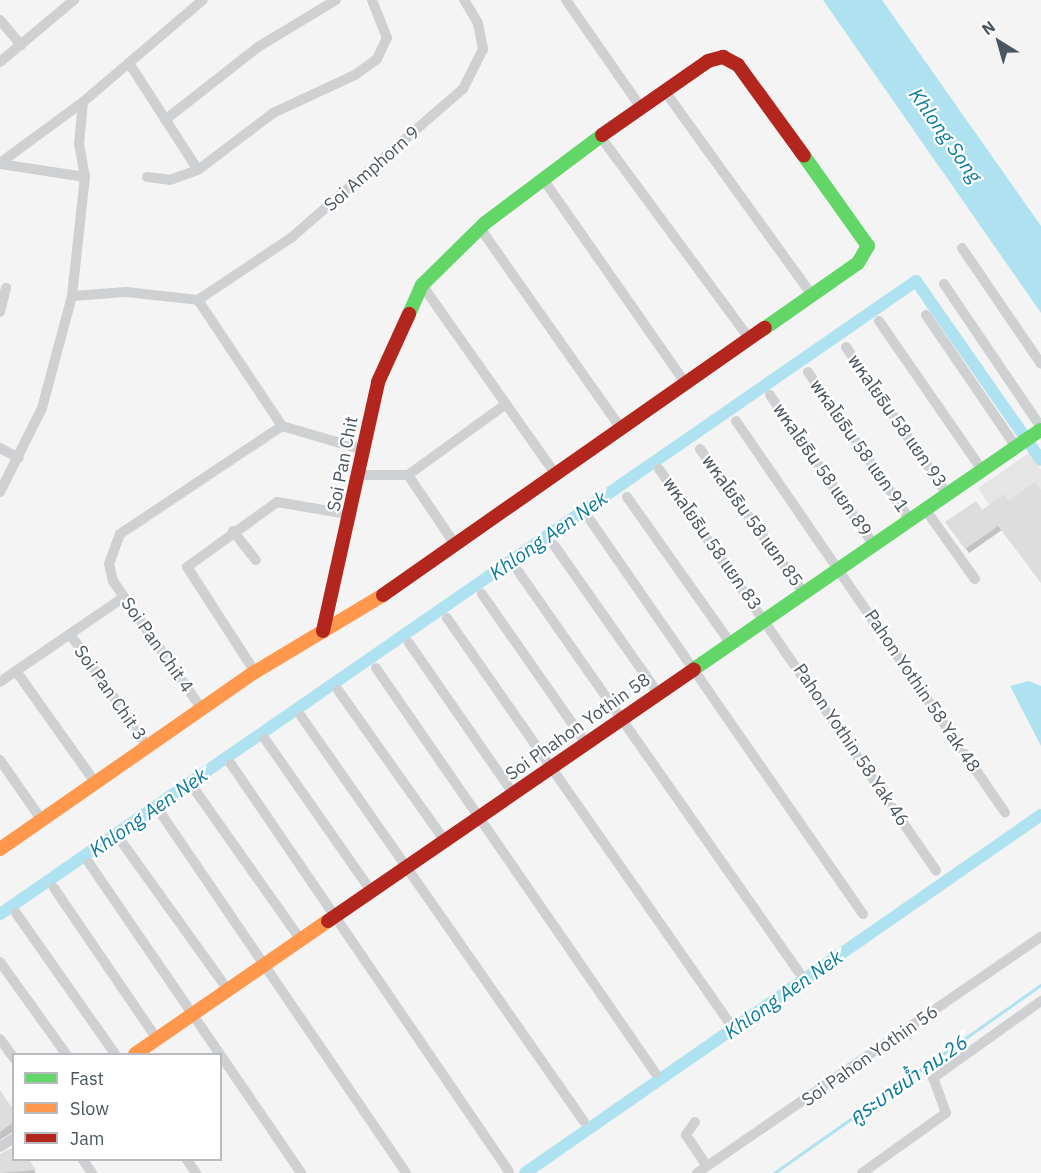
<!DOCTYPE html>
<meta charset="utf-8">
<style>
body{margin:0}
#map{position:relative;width:1041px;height:1173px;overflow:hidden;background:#f4f4f4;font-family:"IBM Plex Sans","Noto Sans Thai",sans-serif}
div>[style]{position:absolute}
.education>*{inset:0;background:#e6e5e6}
.water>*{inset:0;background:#aee2f0}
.shadow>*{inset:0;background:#0003}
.stream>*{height:3px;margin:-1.5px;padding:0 1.5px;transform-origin:1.5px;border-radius:1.5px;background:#aee2f0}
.canal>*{height:12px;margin:-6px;padding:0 6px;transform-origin:6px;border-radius:6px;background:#aee2f0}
.building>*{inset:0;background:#ddddde}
.street>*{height:10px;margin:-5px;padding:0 5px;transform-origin:5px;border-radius:5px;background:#ced0d2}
.fast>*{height:14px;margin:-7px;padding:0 7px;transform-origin:7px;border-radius:7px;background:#63d668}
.slow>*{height:14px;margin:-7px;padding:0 7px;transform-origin:7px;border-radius:7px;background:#ff974d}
.jam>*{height:14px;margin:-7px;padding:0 7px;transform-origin:7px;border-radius:7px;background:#b3261e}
span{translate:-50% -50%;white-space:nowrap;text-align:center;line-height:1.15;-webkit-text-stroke:4.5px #fff;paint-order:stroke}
.street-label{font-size:18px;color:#4a5661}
.water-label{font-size:20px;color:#0c7c9b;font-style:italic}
.legend{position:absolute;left:12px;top:1053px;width:210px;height:108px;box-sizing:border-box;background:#fff;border:2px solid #b7bbc0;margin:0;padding:8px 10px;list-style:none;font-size:18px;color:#4a5661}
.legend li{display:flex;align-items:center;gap:12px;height:30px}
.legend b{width:30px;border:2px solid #b7bbc0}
.north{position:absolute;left:969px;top:12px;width:60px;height:60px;-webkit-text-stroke:4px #fff;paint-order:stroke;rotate:323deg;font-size:16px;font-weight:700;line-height:24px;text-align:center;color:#4a5661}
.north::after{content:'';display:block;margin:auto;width:21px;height:27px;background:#4a5661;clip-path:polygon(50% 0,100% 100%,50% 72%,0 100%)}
</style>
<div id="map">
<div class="education">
<div style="clip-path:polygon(1029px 453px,1041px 470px,1041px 581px,978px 488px)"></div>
</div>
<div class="water">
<div style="clip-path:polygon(823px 0,882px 0,1041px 226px,1041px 313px)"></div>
<div style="clip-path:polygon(1029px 681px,1041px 686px,1041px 746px,1010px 686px)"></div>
</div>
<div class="shadow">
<div style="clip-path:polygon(1041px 493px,1041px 582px,1002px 530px,969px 553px,950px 528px)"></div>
<div style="clip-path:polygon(0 1091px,14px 1112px,14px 1131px,0 1140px)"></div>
<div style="clip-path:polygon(0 1156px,27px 1160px,36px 1173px,0 1173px)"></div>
</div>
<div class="stream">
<div style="left:774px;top:1173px;width:327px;rotate:-35.2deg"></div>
</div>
<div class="canal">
<div style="left:0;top:914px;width:1113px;rotate:-34.65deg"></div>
<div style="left:916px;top:281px;width:218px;rotate:55.1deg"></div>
<div style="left:525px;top:1173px;width:628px;rotate:-34.75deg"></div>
</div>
<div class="building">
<div style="clip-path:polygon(1035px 482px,1041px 490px,1041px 583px,998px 526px,965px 549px,945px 522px,976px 501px,982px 510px,1004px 494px,1009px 501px)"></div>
<div style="clip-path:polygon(0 1091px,14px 1110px,14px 1122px,0 1132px)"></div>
<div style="clip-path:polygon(14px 1147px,14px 1160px,29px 1160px,36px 1170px,0 1173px,0 1154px)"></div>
</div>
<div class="street">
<div style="left:566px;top:0;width:129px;rotate:55.1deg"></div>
<div style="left:0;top:20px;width:33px;rotate:50deg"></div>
<div style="left:0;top:62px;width:97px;rotate:-40deg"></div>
<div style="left:129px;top:63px;width:127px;rotate:57.2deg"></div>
<div style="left:664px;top:90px;width:253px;rotate:54.2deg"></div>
<div style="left:165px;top:120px;width:118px;rotate:-38.1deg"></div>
<div style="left:258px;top:47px;width:91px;rotate:-31.1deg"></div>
<div style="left:600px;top:136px;width:251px;rotate:53.6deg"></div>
<div style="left:0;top:163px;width:103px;rotate:-36.3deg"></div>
<div style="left:83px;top:102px;width:157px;rotate:-40.4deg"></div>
<div style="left:0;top:164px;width:86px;rotate:8.7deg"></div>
<div style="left:147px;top:177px;width:23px;rotate:7deg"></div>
<div style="left:170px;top:180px;width:30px;rotate:-20deg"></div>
<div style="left:198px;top:170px;width:94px;rotate:-37.2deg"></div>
<div style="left:273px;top:113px;width:90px;rotate:-24.9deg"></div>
<div style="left:355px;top:75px;width:27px;rotate:-36deg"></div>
<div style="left:377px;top:59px;width:23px;rotate:-65deg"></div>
<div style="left:387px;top:38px;width:41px;rotate:-111.5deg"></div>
<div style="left:543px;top:179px;width:246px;rotate:55.1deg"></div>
<div style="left:480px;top:228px;width:242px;rotate:54.9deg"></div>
<div style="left:962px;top:248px;width:140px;rotate:55.7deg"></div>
<div style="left:944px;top:284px;width:173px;rotate:55.9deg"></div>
<div style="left:422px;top:285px;width:229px;rotate:54.8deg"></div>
<div style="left:72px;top:296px;width:54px;rotate:-4.2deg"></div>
<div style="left:126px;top:292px;width:72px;rotate:6.3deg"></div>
<div style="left:198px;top:300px;width:113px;rotate:-33.8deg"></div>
<div style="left:292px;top:237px;width:226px;rotate:-40.9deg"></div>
<div style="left:463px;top:89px;width:45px;rotate:-63.4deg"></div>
<div style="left:483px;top:49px;width:26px;rotate:-101deg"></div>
<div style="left:478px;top:23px;width:27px;rotate:-121deg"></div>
<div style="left:198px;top:300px;width:151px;rotate:56.3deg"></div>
<div style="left:0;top:312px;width:25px;rotate:-76deg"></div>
<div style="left:926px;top:315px;width:160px;rotate:55.7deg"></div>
<div style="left:879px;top:321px;width:181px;rotate:55.3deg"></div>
<div style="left:846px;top:347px;width:178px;rotate:55.5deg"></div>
<div style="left:808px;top:372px;width:180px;rotate:55.4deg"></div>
<div style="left:770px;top:395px;width:183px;rotate:55.3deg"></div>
<div style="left:736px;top:421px;width:475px;rotate:55.5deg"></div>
<div style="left:0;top:448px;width:21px;rotate:28deg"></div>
<div style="left:700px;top:449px;width:178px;rotate:54.2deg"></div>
<div style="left:659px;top:469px;width:488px;rotate:55.4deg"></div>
<div style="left:360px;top:475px;width:48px"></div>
<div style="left:408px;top:475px;width:82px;rotate:55.9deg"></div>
<div style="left:408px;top:475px;width:121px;rotate:-35.9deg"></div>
<div style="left:0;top:492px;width:94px;rotate:-63.4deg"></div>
<div style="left:42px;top:408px;width:116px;rotate:-75deg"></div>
<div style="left:72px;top:296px;width:120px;rotate:-83.8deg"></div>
<div style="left:85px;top:177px;width:34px;rotate:-100deg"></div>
<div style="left:79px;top:144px;width:42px;rotate:-84.6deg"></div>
<div style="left:627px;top:497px;width:180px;rotate:54.7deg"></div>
<div style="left:925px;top:509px;width:86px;rotate:54.5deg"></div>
<div style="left:588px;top:517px;width:483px;rotate:55.3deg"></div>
<div style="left:233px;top:531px;width:37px;rotate:52deg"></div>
<div style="left:554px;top:545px;width:181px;rotate:54.9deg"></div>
<div style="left:518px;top:571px;width:491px;rotate:55deg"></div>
<div style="left:482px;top:594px;width:182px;rotate:55.1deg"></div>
<div style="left:124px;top:597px;width:65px;rotate:145.6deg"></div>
<div style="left:70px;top:634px;width:137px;rotate:55.4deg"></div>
<div style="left:447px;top:618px;width:498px;rotate:55.1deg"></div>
<div style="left:70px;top:634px;width:65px;rotate:145.6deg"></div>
<div style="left:16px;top:671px;width:136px;rotate:54.6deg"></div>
<div style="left:409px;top:643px;width:183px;rotate:55.3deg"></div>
<div style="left:376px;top:668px;width:492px;rotate:55.4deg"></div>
<div style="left:255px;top:672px;width:125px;rotate:-122.9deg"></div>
<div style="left:187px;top:567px;width:111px;rotate:-35.8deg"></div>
<div style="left:277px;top:502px;width:76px;rotate:9.8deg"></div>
<div style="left:0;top:682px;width:19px;rotate:-35deg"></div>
<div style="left:338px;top:690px;width:185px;rotate:54.7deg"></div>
<div style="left:201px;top:708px;width:155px;rotate:-124.7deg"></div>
<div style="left:113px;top:581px;width:17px;rotate:-103deg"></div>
<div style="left:109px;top:564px;width:32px;rotate:-70deg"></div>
<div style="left:120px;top:534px;width:195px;rotate:-33.7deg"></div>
<div style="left:282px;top:426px;width:85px;rotate:16.3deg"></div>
<div style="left:301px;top:716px;width:494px;rotate:55.1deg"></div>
<div style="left:265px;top:739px;width:185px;rotate:55.1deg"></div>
<div style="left:0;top:760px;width:72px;rotate:55.2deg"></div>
<div style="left:231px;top:764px;width:493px;rotate:55.7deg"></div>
<div style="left:195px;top:790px;width:184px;rotate:54.8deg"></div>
<div style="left:162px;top:815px;width:433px;rotate:55.7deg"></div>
<div style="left:121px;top:841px;width:183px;rotate:54.3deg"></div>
<div style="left:89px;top:863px;width:376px;rotate:55.6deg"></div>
<div style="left:54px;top:888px;width:183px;rotate:55.7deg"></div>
<div style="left:16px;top:913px;width:172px;rotate:54.9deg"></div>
<div style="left:0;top:962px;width:113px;rotate:54.3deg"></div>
<div style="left:0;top:1039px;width:24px;rotate:54deg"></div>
<div style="left:695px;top:1122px;width:16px;rotate:125deg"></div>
<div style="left:686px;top:1135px;width:37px;rotate:56deg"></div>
<div style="left:0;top:1147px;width:17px;rotate:-33deg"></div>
<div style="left:83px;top:1160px;width:16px;rotate:55deg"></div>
<div style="left:187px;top:1160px;width:16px;rotate:55deg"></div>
<div style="left:697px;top:1173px;width:417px;rotate:-34.5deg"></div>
<div style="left:862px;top:1173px;width:103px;rotate:-35.5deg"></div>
<div style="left:946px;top:1113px;width:37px;rotate:-110deg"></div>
<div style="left:933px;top:1078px;width:133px;rotate:-35.5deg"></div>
</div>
<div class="fast">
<div style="left:409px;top:314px;width:32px;rotate:-66deg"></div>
<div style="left:422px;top:285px;width:88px;rotate:-44.5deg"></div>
<div style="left:485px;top:223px;width:146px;rotate:-36.9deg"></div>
<div style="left:765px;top:328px;width:113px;rotate:-35deg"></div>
<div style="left:858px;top:263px;width:20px;rotate:-60deg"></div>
<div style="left:868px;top:246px;width:110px;rotate:-125.4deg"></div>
<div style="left:694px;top:669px;width:421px;rotate:-34.6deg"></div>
</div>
<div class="slow">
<div style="left:0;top:849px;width:310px;rotate:-34.8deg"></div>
<div style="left:255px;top:672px;width:149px;rotate:-31deg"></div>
<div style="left:135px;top:1054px;width:234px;rotate:-34.6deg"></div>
</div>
<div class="jam">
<div style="left:602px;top:135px;width:129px;rotate:-34.9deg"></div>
<div style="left:708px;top:61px;width:16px;rotate:-15deg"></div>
<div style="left:723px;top:57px;width:17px;rotate:28deg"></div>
<div style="left:738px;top:65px;width:112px;rotate:54deg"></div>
<div style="left:383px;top:595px;width:466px;rotate:-35deg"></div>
<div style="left:323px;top:631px;width:255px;rotate:-77.5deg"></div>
<div style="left:378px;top:382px;width:75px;rotate:-65.5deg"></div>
<div style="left:328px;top:921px;width:444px;rotate:-34.5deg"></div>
</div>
<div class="street-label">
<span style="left:372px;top:169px;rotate:-41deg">Soi Amphorn 9</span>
<span style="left:897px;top:421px;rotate:55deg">พหลโยธิน 58 แยก 93</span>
<span style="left:859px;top:446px;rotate:55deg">พหลโยธิน 58 แยก 91</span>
<span style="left:343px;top:464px;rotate:-79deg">Soi Pan Chit</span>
<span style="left:822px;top:470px;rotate:55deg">พหลโยธิน 58 แยก 89</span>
<span style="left:752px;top:521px;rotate:54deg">พหลโยธิน 58 แยก 85</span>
<span style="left:712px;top:544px;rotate:55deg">พหลโยธิน 58 แยก 83</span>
<span style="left:157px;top:645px;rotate:55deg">Soi Pan Chit 4</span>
<span style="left:922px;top:691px;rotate:56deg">Pahon Yothin 58 Yak 48</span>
<span style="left:110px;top:693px;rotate:55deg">Soi Pan Chit 3</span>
<span style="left:578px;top:727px;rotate:-35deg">Soi Phahon Yothin 58</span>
<span style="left:851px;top:745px;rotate:56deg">Pahon Yothin 58 Yak 46</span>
<span style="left:870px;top:1056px;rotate:-35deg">Soi Pahon Yothin 56</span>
</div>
<div class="water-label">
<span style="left:946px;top:135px;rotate:55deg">Khlong Song</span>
<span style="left:548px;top:535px;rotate:-35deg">Khlong Aen Nek</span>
<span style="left:148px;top:812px;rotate:-35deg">Khlong Aen Nek</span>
<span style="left:783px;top:994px;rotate:-35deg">Khlong Aen Nek</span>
<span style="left:908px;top:1079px;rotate:-35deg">คูระบายน้ำ กม.26</span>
</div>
<ul class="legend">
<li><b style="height:8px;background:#63d668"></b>Fast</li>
<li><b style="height:8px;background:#ff974d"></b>Slow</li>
<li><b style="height:8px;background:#b3261e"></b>Jam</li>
</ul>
<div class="north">N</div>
</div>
